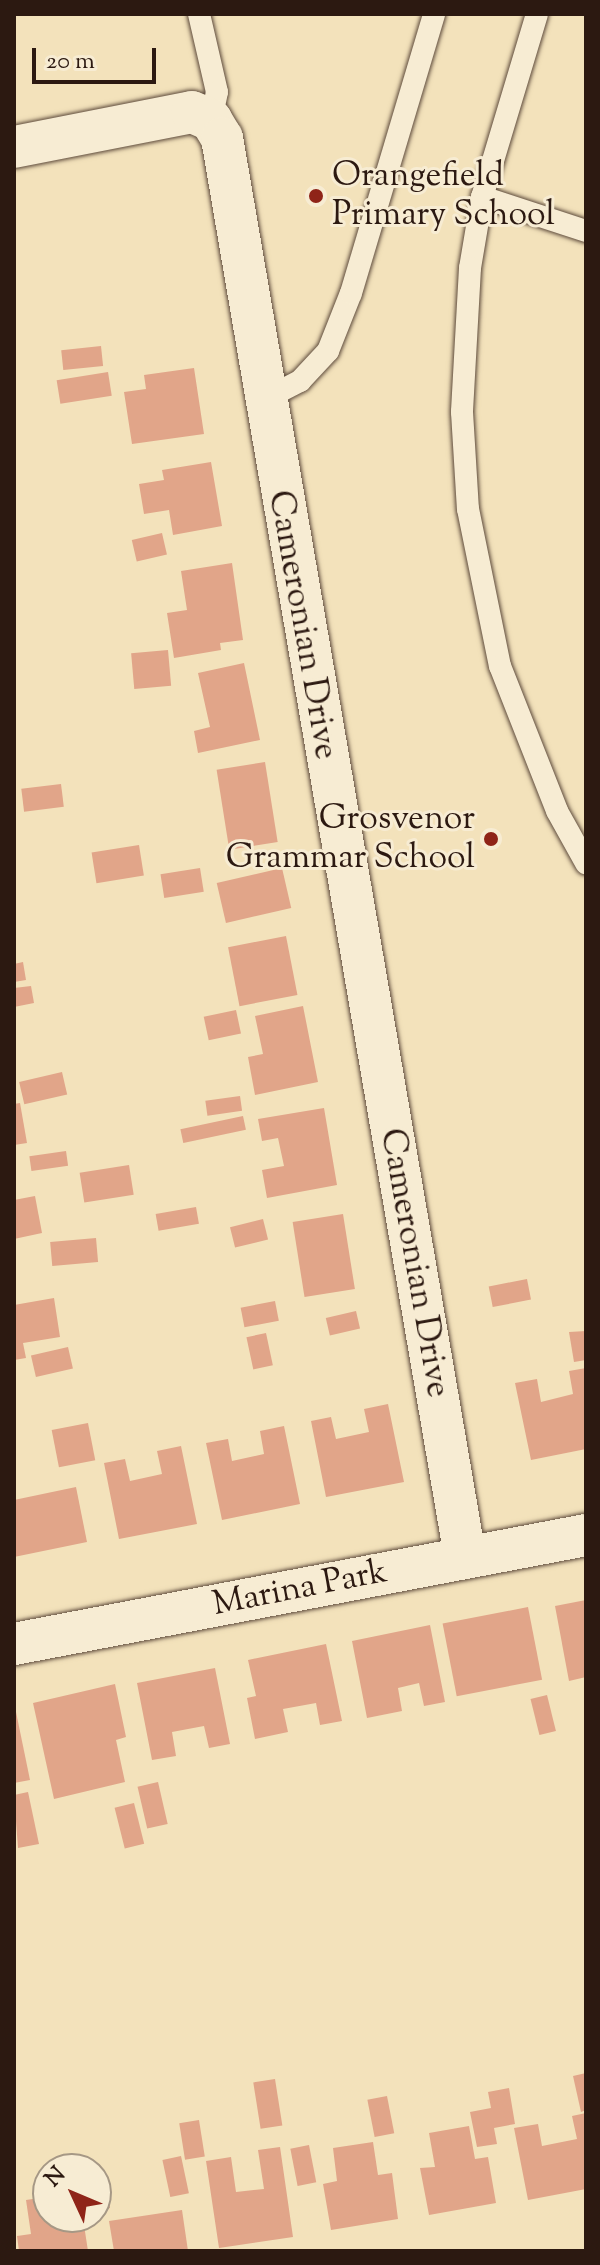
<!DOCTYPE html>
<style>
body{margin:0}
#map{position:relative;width:600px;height:2265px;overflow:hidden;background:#f3e2bb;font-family:"Sorts Mill Goudy",serif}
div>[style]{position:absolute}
.building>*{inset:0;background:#e1a589;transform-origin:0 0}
.roads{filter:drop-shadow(0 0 2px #5e4b3c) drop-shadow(0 0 2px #5e4b3c)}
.lane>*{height:22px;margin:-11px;padding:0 11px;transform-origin:11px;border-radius:11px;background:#f7ecd3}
.street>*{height:42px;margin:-21px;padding:0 21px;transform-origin:21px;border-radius:21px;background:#f7ecd3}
.dots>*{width:22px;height:22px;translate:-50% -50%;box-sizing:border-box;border:4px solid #f7ecd3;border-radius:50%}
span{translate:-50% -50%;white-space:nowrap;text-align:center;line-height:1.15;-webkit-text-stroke:6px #f7ecd3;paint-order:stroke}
.poi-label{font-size:34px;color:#2c1911}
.left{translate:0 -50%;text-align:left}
.right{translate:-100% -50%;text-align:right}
.street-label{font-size:34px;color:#2c1911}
.frame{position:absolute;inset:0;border:16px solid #2c1911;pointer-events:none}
.north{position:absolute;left:32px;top:2153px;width:80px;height:80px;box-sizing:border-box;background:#f7ecd3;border:2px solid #a69885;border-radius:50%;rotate:314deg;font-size:22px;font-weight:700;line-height:32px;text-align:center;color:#2c1911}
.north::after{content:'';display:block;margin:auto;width:28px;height:36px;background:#8f2418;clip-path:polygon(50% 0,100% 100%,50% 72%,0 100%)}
.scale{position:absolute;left:32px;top:48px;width:124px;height:36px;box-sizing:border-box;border:4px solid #2c1911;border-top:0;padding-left:10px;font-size:24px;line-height:28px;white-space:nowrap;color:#2c1911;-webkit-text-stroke:6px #f7ecd3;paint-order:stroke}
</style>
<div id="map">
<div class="building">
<div style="left:101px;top:346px;width:20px;height:40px;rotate:84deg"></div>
<div style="clip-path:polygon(194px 368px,204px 434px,132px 444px,124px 392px,146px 389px,144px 375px)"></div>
<div style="left:108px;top:372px;width:24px;height:52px;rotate:81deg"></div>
<div style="clip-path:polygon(211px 462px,222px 526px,173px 535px,169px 510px,144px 514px,139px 484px,164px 480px,162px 470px)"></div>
<div style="left:162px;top:533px;width:22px;height:31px;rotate:77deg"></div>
<div style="clip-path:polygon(232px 563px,243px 640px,220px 643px,221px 650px,174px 658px,167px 613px,187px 610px,181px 571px)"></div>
<div style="left:168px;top:650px;width:36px;height:37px;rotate:85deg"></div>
<div style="clip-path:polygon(244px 663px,260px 740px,198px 753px,194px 731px,210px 727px,198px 673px)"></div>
<div style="left:265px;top:762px;width:81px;height:49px;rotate:81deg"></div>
<div style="left:61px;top:784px;width:23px;height:40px;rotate:83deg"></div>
<div style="left:139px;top:845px;width:31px;height:48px;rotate:81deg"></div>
<div style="left:200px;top:868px;width:24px;height:40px;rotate:81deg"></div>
<div style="left:282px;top:868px;width:41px;height:67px;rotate:77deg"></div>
<div style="left:286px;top:936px;width:60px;height:59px;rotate:79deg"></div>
<div style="clip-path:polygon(23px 962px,26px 980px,14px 982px,14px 964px)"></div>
<div style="clip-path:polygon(31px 986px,34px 1003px,14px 1007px,14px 988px)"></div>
<div style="clip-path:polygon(303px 1006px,318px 1082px,255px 1095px,248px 1057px,263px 1054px,255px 1016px)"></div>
<div style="left:236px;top:1010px;width:24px;height:33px;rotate:78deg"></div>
<div style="left:62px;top:1072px;width:23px;height:44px;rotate:77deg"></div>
<div style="left:240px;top:1096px;width:15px;height:35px;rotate:82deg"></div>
<div style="clip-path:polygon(20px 1103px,27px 1143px,14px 1145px,14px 1104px)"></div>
<div style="clip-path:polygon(324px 1108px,337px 1185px,267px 1198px,262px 1170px,284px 1166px,278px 1138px,262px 1141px,258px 1119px)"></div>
<div style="left:243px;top:1116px;width:14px;height:64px;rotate:78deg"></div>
<div style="left:66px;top:1151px;width:15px;height:37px;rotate:82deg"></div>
<div style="left:129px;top:1165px;width:30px;height:50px;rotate:81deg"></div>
<div style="clip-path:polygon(35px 1196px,42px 1233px,14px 1239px,14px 1200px)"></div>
<div style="left:196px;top:1207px;width:17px;height:41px;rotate:80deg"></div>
<div style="left:343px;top:1214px;width:76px;height:51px;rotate:81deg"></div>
<div style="left:263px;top:1219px;width:21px;height:34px;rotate:76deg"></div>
<div style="left:96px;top:1238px;width:24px;height:46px;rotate:85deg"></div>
<div style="left:527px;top:1279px;width:21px;height:39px;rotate:79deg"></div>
<div style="clip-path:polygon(54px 1298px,60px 1337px,23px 1343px,26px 1358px,14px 1360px,14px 1305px)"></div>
<div style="left:275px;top:1301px;width:20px;height:35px;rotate:79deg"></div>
<div style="left:356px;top:1311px;width:18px;height:31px;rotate:77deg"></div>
<div style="clip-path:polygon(586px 1331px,586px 1360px,574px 1362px,569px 1332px)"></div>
<div style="left:266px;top:1333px;width:33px;height:20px;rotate:78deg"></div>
<div style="left:68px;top:1347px;width:22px;height:38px;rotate:77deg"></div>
<div style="clip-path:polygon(586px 1368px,586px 1449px,531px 1460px,515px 1383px,537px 1379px,541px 1402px,573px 1394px,569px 1371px)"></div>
<div style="clip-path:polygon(388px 1404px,404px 1482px,326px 1497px,311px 1421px,331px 1417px,336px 1439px,369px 1432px,364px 1409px)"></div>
<div style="left:88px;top:1423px;width:38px;height:37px;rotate:79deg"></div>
<div style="clip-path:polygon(284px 1426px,300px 1504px,222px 1520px,206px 1443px,228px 1439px,232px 1461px,264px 1454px,260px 1431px)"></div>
<div style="clip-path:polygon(181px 1446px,197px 1524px,119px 1539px,104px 1463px,125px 1459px,130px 1481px,162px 1474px,157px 1451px)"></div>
<div style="clip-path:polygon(76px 1487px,87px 1542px,14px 1557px,14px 1500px)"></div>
<div style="clip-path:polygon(586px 1600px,586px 1677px,569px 1681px,555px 1606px)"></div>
<div style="left:528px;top:1607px;width:74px;height:87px;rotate:79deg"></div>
<div style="clip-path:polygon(430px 1625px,445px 1702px,424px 1706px,419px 1683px,398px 1688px,402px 1711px,367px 1718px,352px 1641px)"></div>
<div style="clip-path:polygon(326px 1644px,342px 1721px,320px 1725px,316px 1703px,283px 1709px,288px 1732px,255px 1739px,247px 1698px,256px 1696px,248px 1660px)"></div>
<div style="clip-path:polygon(215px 1668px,230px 1744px,209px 1748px,204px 1726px,172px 1732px,176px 1756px,152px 1760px,137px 1683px)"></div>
<div style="clip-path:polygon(115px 1684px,126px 1737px,116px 1740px,125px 1782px,54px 1799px,33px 1703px)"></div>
<div style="left:547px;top:1695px;width:37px;height:17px;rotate:76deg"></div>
<div style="clip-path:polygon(15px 1707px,30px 1780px,14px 1783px,14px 1708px)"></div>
<div style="left:158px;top:1782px;width:43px;height:21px;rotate:77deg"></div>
<div style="clip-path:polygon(28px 1792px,39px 1844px,18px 1848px,14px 1795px)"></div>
<div style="left:134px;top:1803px;width:42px;height:20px;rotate:76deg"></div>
<div style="clip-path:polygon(586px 2073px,586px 2110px,581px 2112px,573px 2076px)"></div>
<div style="left:275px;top:2079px;width:47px;height:22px;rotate:81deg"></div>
<div style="clip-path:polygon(509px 2088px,515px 2124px,494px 2128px,497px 2144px,477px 2147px,470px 2112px,491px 2108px,488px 2092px)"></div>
<div style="left:387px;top:2096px;width:38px;height:20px;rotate:79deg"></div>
<div style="clip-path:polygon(586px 2113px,586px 2189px,528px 2200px,514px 2128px,538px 2124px,542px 2146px,577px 2139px,572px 2116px)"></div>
<div style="left:199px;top:2120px;width:37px;height:20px;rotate:81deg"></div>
<div style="clip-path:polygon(469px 2126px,475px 2159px,488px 2157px,496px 2203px,429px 2215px,420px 2168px,435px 2167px,429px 2133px)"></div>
<div style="clip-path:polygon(373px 2142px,378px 2175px,392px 2173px,398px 2219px,331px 2230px,323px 2184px,337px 2181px,333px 2148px)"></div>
<div style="left:309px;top:2145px;width:38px;height:19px;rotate:79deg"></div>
<div style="clip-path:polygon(280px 2147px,293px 2237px,219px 2248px,206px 2161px,231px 2157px,236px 2192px,264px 2189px,258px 2150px)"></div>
<div style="left:181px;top:2156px;width:38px;height:19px;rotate:78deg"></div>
<div style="clip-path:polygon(102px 2171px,110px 2208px,96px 2211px,96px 2172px)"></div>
<div style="clip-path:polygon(46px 2197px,48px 2217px,70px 2217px,72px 2227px,84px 2225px,88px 2251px,19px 2251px,17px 2236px,31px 2234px,26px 2200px)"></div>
<div style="clip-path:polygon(182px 2210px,188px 2251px,114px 2251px,109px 2221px)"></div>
</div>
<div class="roads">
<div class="lane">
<div style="left:199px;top:14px;width:80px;rotate:77deg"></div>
<div style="left:217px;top:92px;width:29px;rotate:102deg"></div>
<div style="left:537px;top:14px;width:191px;rotate:106.7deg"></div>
<div style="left:482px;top:197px;width:72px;rotate:99.6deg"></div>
<div style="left:470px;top:268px;width:144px;rotate:93.2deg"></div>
<div style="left:462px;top:412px;width:97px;rotate:86.5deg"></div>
<div style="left:468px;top:509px;width:160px;rotate:78.5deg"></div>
<div style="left:500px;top:666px;width:156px;rotate:68.5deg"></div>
<div style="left:557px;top:811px;width:60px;rotate:60.9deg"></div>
<div style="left:482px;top:197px;width:109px;rotate:18.1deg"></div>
<div style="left:263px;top:400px;width:42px;rotate:-27.2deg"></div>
<div style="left:300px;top:381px;width:41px;rotate:-47deg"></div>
<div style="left:328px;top:351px;width:62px;rotate:-68.4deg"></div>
<div style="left:351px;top:293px;width:291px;rotate:-73.4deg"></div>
</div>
<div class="street">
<div style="left:14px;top:147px;width:181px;rotate:-11.1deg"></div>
<div style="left:192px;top:112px;width:21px;rotate:23deg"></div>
<div style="left:211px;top:120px;width:21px;rotate:59deg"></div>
<div style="left:222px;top:138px;width:1440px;rotate:80.28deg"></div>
<div style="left:14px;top:1644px;width:582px;rotate:-10.79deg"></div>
</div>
</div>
<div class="dots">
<div style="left:316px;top:196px;background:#8f2418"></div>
<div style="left:491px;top:839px;background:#8f2418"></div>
</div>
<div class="poi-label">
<span class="left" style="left:332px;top:196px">Orangefield<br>Primary School</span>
<span class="right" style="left:475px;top:839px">Grosvenor<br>Grammar School</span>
</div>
<div class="street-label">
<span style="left:302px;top:625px;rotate:80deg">Cameronian Drive</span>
<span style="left:414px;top:1263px;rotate:80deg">Cameronian Drive</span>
<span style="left:300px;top:1589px;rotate:-11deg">Marina Park</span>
</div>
<div class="frame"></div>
<div class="north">N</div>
<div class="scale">20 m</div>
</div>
